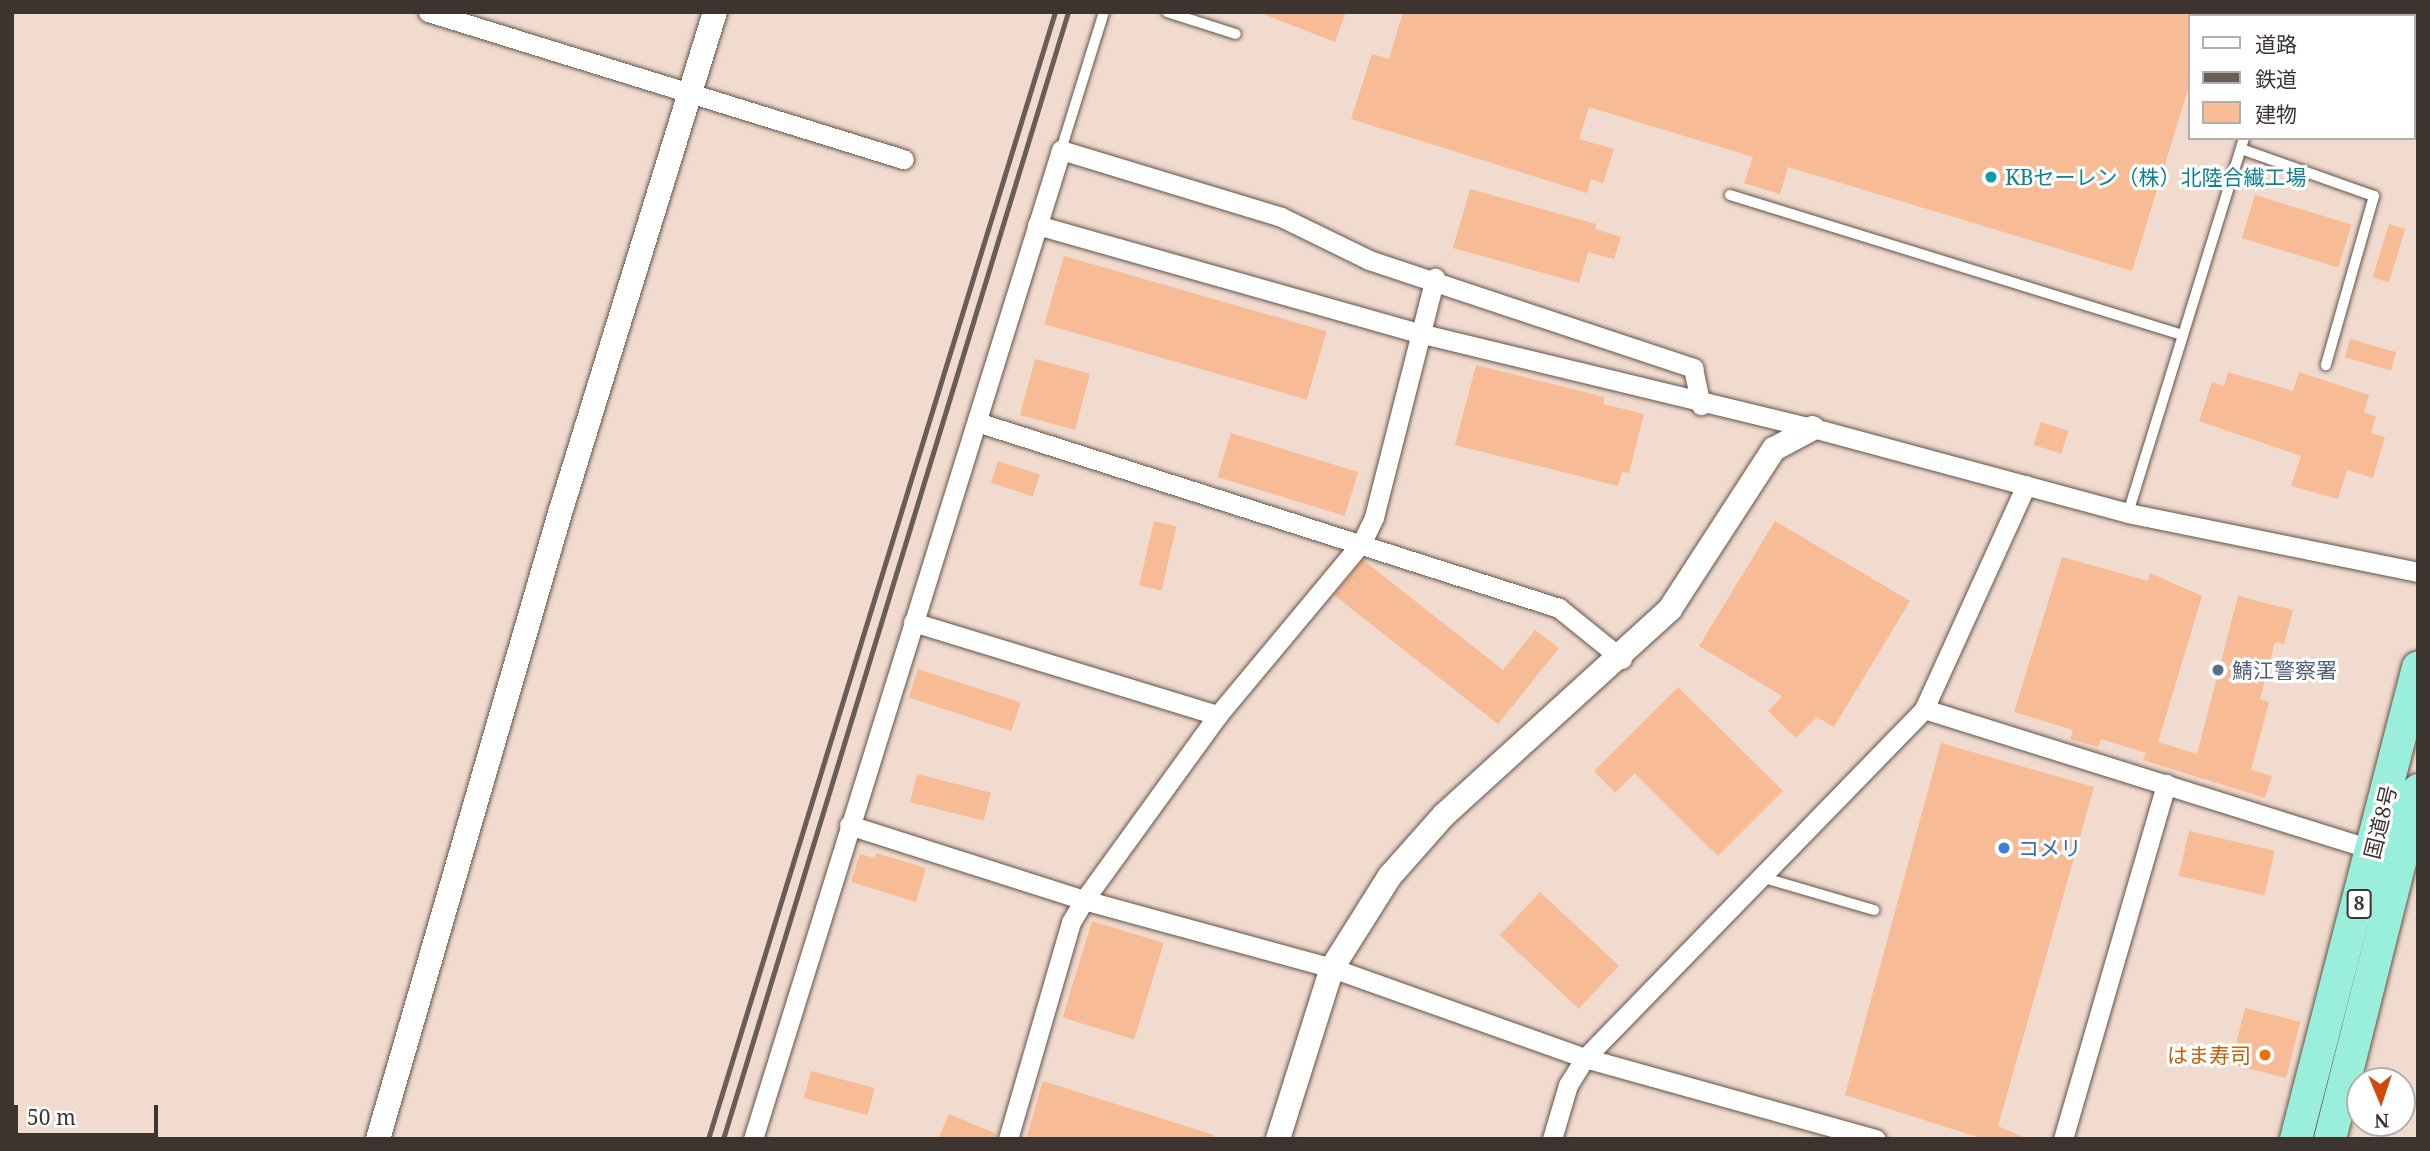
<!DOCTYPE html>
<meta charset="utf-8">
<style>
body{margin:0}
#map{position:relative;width:2430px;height:1151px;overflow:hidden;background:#f0dbce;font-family:"Noto Serif","Noto Sans JP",serif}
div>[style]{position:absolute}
.building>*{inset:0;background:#f7bc95;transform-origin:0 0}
.roads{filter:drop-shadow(0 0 2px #655349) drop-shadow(0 0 2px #655349)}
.service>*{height:10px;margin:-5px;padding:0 5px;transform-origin:5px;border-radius:5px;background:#fff}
.minor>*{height:19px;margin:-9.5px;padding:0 9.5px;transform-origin:9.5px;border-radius:9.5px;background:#fff}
.tertiary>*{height:24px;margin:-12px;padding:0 12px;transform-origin:12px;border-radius:12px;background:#fff}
.trunk>*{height:32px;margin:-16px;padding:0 16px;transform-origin:16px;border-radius:16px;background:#9aeedc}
.rail>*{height:5px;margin:-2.5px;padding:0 2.5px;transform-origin:2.5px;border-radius:2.5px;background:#695d57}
.dots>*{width:19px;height:19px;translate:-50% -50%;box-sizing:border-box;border:4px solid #fff;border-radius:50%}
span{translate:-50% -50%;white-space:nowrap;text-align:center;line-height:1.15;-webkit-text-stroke:6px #fff;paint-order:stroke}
.shield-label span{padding:2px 5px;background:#fff;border:2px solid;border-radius:5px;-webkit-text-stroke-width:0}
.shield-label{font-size:19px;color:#3d3430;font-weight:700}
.culture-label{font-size:21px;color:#0d838f}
.left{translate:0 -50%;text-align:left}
.service-label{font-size:21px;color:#4e5e75}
.street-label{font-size:21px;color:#3d3430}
.shop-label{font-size:21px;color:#366cbe}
.food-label{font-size:21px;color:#c56008}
.right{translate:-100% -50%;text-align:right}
.frame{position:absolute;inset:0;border:14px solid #3d3430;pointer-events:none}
.legend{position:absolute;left:2188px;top:14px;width:228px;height:126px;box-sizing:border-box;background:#fff;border:2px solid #b1aeac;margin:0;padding:9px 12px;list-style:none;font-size:21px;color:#3d3430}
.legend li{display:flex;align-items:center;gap:14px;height:35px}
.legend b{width:35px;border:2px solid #b1aeac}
.north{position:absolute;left:2346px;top:1067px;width:70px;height:70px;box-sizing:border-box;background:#fff;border:2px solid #b1aeac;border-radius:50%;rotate:178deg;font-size:19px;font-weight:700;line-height:28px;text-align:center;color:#3d3430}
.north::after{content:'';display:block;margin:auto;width:24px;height:32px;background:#d04a0c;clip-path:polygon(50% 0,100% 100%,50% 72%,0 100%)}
.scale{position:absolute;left:14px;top:1105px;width:144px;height:32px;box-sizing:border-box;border:4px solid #3d3430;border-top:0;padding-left:9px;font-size:21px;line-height:24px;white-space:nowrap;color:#3d3430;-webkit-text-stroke:5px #fff;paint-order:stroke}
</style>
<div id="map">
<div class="building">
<div style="clip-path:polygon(1258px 12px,1346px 12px,1335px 42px)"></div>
<div style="clip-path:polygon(1403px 12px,2190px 12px,2190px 83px,2132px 271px,1788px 167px,1780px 194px,1744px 183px,1753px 157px,1589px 107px,1579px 139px,1614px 149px,1603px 183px,1591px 179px,1587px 193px,1351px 119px,1372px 54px,1389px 59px)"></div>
<div style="clip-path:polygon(1470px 189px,1596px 224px,1595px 229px,1621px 237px,1614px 259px,1588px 252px,1579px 283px,1453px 248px)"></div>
<div style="left:2255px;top:195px;width:101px;height:45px;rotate:17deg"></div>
<div style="left:2389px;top:224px;width:17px;height:56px;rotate:17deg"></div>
<div style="left:1064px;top:256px;width:273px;height:71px;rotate:16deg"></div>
<div style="left:2350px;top:339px;width:48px;height:19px;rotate:16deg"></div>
<div style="left:1035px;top:359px;width:57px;height:58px;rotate:15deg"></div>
<div style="clip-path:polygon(1476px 365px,1605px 397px,1603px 404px,1644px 414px,1629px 473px,1622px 472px,1618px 486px,1455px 445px)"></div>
<div style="clip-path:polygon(2228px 372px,2293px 391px,2299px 372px,2369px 395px,2364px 413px,2376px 416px,2371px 433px,2385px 437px,2373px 478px,2347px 470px,2338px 499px,2291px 486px,2301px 456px,2199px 421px,2212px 382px,2224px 386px)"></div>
<div style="left:2041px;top:422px;width:29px;height:24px;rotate:18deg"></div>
<div style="left:1231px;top:433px;width:133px;height:46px;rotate:17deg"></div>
<div style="left:998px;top:461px;width:44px;height:23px;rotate:18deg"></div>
<div style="left:1154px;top:521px;width:23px;height:66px;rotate:13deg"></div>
<div style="clip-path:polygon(1775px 521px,1910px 601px,1834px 727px,1817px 717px,1796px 738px,1768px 711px,1782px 696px,1699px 646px)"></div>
<div style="clip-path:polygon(2062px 557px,2148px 581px,2150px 573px,2202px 596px,2158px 742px,2197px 754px,2238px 596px,2293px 610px,2284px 644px,2275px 642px,2260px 699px,2269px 702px,2251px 770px,2272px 776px,2265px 798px,2143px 760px,2146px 753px,2101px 739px,2098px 747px,2070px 739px,2073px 730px,2014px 712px)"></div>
<div style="clip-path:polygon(1363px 560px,1503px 670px,1535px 630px,1559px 648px,1498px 724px,1334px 595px)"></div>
<div style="left:918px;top:669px;width:108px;height:30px;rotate:18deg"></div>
<div style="clip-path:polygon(1678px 687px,1783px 791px,1718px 856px,1635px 773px,1615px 793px,1594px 771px)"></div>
<div style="clip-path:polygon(1941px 743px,2094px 787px,1998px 1126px,2028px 1139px,1984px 1139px,1845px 1095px)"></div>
<div style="left:917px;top:774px;width:76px;height:29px;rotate:14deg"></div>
<div style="left:2189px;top:831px;width:88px;height:46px;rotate:13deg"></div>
<div style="clip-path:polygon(876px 853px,926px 868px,916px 902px,851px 882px,860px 854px,875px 858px)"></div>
<div style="left:1540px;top:892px;width:108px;height:59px;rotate:43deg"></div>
<div style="left:1092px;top:921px;width:75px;height:101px;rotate:17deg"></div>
<div style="left:2245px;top:1008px;width:57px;height:58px;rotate:14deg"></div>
<div style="left:811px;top:1071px;width:66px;height:28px;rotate:15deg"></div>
<div style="clip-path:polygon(1043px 1081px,1214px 1135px,1214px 1139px,1026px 1139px)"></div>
<div style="clip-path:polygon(949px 1114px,997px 1134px,996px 1139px,938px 1139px)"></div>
</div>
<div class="roads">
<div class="service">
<div style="left:1167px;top:12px;width:72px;rotate:17.7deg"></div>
<div style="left:2359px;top:12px;width:12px;rotate:20deg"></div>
<div style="left:2282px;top:16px;width:4px;rotate:-76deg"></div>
<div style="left:2414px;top:29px;width:4px;rotate:14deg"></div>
<div style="left:2241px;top:149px;width:141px;rotate:19.5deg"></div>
<div style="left:2374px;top:196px;width:176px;rotate:105.9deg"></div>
<div style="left:1061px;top:150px;width:145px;rotate:-72.7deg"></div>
<div style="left:1730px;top:195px;width:474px;rotate:17.2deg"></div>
<div style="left:2128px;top:513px;width:393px;rotate:-72.8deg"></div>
<div style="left:1761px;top:877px;width:118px;rotate:16.3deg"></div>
</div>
<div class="minor">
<div style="left:428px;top:12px;width:498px;rotate:17.2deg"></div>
<div style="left:1037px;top:225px;width:401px;rotate:15.8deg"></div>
<div style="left:1423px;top:334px;width:401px;rotate:13.6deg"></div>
<div style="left:1813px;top:428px;width:326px;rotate:15.1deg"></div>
<div style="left:2128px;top:513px;width:296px;rotate:11.5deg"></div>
<div style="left:977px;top:422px;width:611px;rotate:17.72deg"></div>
<div style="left:1559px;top:608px;width:81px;rotate:39deg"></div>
<div style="left:913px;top:622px;width:319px;rotate:17deg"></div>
<div style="left:1924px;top:709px;width:472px;rotate:17.4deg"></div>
<div style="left:849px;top:825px;width:247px;rotate:17.7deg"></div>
<div style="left:1084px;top:900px;width:257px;rotate:15.3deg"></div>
<div style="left:1332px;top:968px;width:269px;rotate:19.6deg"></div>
<div style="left:1585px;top:1058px;width:302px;rotate:15.6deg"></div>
<div style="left:753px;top:1139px;width:1036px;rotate:-72.7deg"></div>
<div style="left:1061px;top:150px;width:230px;rotate:16.9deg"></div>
<div style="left:1281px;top:217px;width:98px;rotate:26deg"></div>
<div style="left:1369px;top:260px;width:342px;rotate:18.4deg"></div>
<div style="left:1693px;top:368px;width:38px;rotate:78deg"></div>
<div style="left:1008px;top:1139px;width:226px;rotate:-73.8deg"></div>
<div style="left:1071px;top:922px;width:26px;rotate:-59deg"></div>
<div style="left:1084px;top:900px;width:228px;rotate:-54.1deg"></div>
<div style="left:1218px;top:715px;width:225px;rotate:-50.2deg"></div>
<div style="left:1362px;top:542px;width:28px;rotate:-64deg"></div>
<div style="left:1374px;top:517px;width:247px;rotate:-75.7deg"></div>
<div style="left:1552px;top:1139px;width:56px;rotate:-73.5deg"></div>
<div style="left:1568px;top:1085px;width:32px;rotate:-58deg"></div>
<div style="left:1585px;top:1058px;width:487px;rotate:-45.8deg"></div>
<div style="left:1924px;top:709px;width:246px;rotate:-65.5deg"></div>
<div style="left:2063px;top:1139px;width:370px;rotate:-73.8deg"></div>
</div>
<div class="tertiary">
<div style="left:378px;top:1139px;width:652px;rotate:-73.79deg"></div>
<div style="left:560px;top:513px;width:524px;rotate:-72.81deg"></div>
<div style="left:1278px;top:1139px;width:179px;rotate:-72.5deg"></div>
<div style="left:1332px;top:968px;width:109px;rotate:-57.8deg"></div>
<div style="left:1390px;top:876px;width:81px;rotate:-48.5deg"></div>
<div style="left:1444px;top:815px;width:306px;rotate:-42.3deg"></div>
<div style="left:1670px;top:609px;width:191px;rotate:-57deg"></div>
<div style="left:1774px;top:449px;width:44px;rotate:-28.3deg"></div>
</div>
<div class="trunk">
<div style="left:2296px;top:1139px;width:487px;rotate:-75.5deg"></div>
<div style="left:2330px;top:1139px;width:360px;rotate:-75.8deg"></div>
</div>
</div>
<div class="rail">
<div style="left:708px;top:1139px;width:1179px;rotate:-72.89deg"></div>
<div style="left:723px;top:1139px;width:1179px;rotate:-72.98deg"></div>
</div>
<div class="dots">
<div style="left:1991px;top:177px;background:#0f9aa8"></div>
<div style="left:2218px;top:670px;background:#5c6f8a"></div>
<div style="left:2004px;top:848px;background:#3f7fe0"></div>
<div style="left:2265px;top:1055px;background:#e8710a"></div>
</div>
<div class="shield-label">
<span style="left:2359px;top:904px">8</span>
</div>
<div class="culture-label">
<span class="left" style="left:2005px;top:177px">KBセーレン（株）北陸合繊工場</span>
</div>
<div class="service-label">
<span class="left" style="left:2232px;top:670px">鯖江警察署</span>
</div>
<div class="street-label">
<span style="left:2380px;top:822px;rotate:-76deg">国道8号</span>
</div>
<div class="shop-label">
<span class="left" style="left:2018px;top:848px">コメリ</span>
</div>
<div class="food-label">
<span class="right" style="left:2251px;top:1055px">はま寿司</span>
</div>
<div class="frame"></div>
<ul class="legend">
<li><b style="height:9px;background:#fff"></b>道路</li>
<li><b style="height:9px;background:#695d57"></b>鉄道</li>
<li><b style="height:19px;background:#f7bc95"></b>建物</li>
</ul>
<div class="north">N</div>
<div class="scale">50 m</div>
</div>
